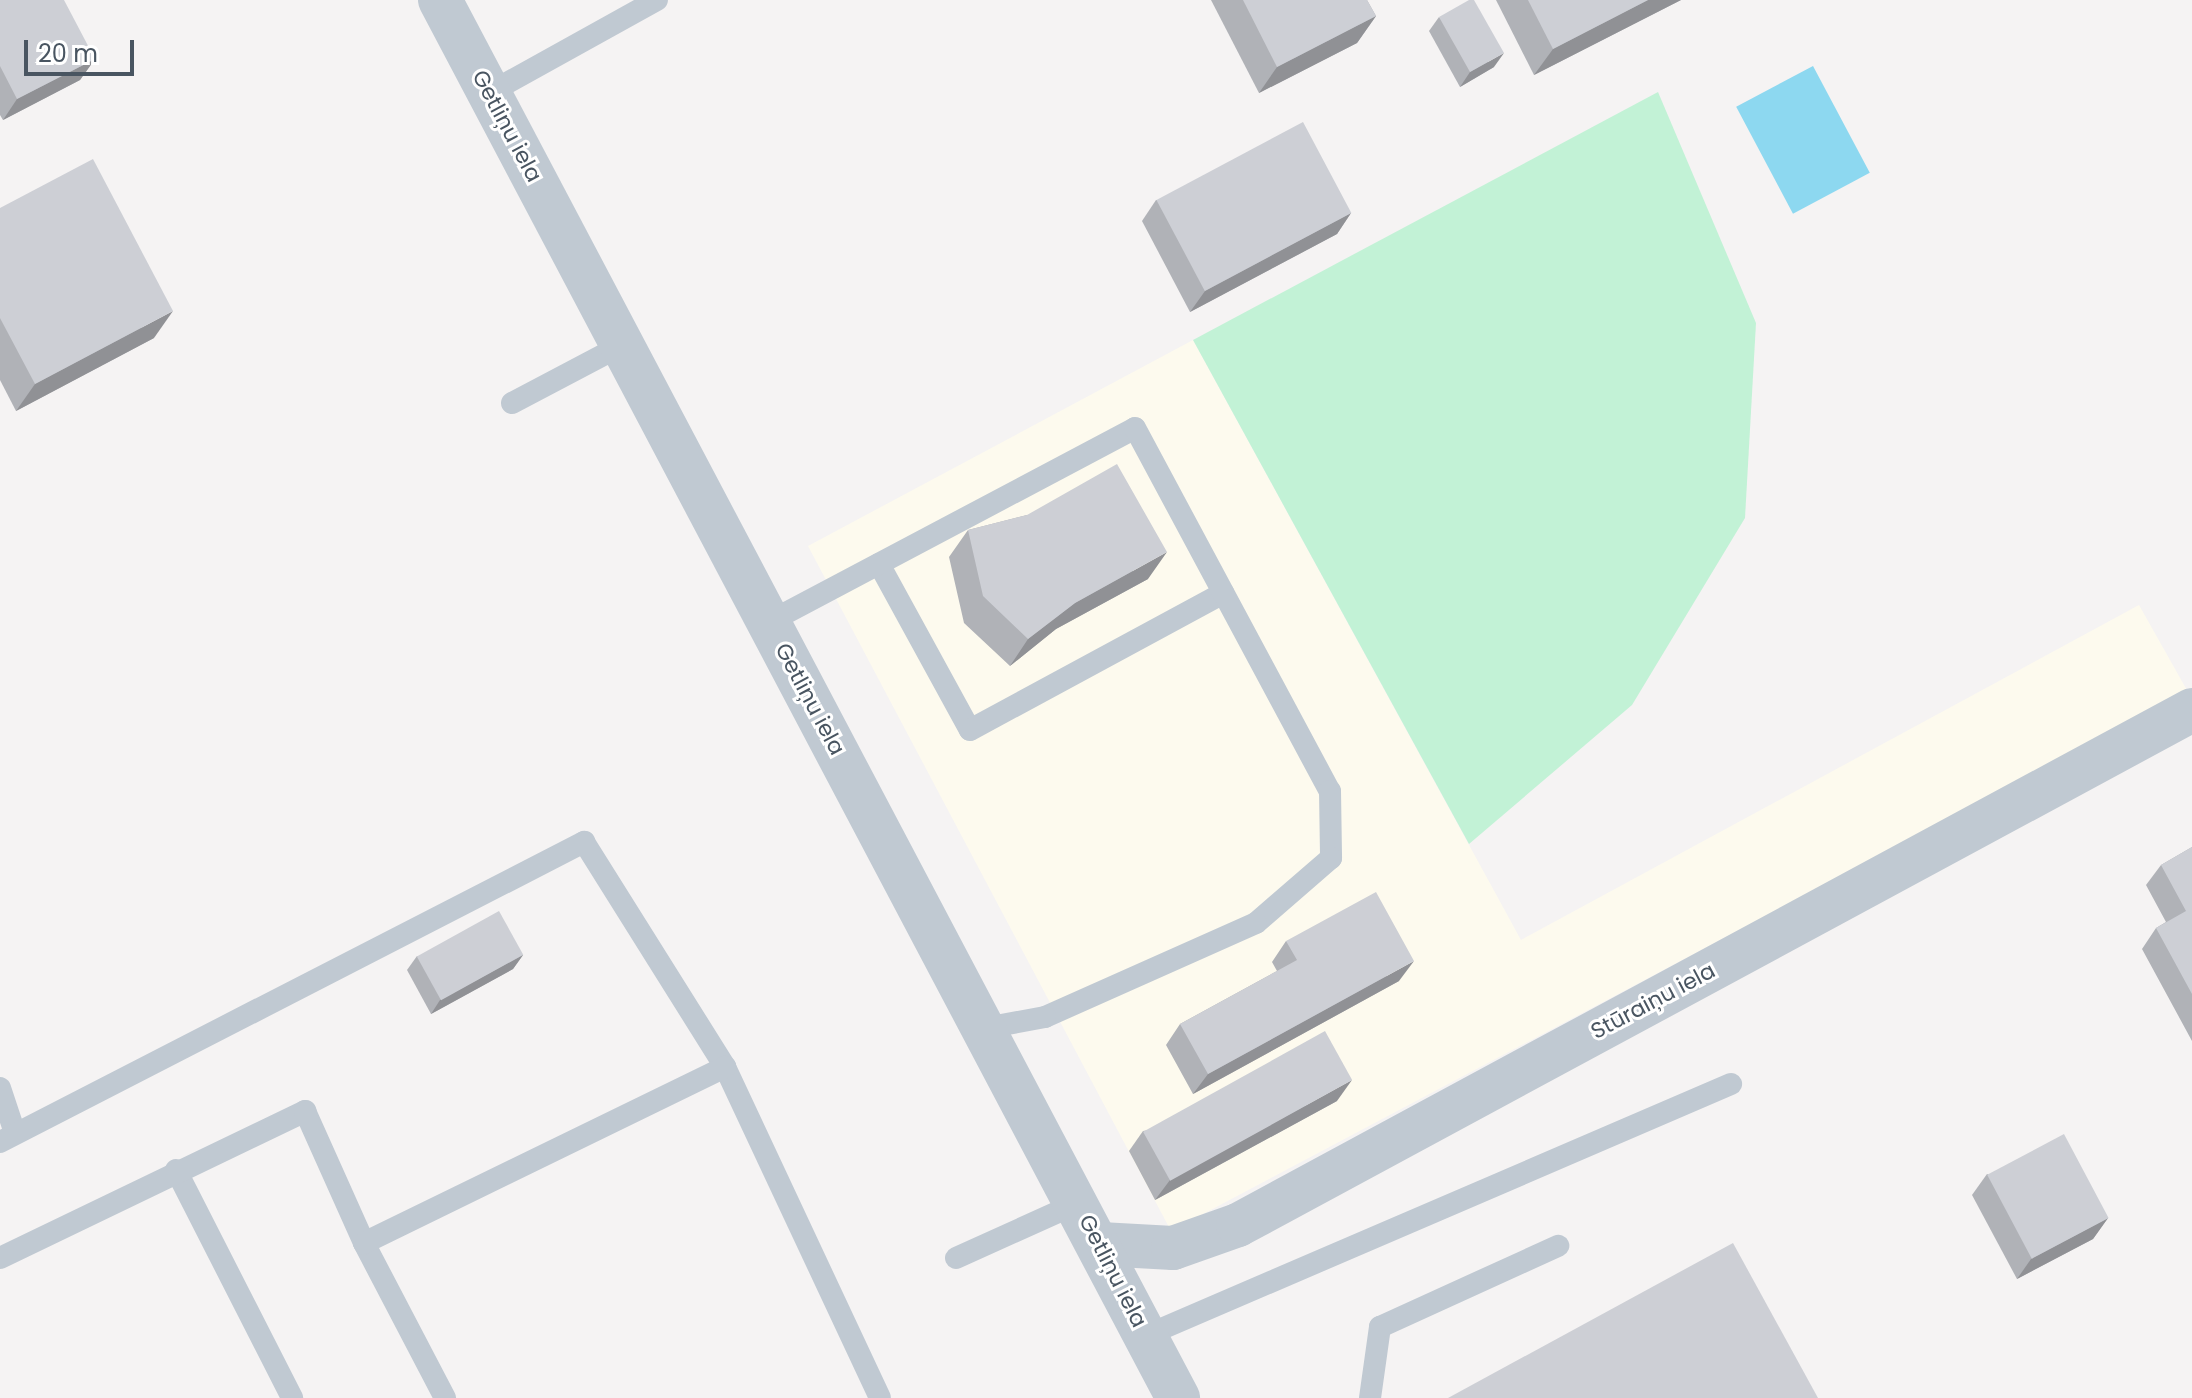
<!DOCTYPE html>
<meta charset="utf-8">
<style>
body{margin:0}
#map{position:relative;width:2192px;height:1398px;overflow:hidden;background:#f5f3f3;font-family:Poppins,sans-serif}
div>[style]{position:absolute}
.commercial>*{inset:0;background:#fdfaee}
.green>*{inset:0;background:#c2f2d6}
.water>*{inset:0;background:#8dd8f0;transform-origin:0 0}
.service>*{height:22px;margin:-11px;padding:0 11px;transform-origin:11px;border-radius:11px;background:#c0c9d2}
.minor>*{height:44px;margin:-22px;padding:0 22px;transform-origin:22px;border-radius:22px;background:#c0c9d2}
.tertiary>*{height:44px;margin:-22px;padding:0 22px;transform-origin:22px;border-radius:22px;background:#c0c9d2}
.wall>*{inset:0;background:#b0b2b7}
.shaded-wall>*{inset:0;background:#909195}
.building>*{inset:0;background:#cdcfd5;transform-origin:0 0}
span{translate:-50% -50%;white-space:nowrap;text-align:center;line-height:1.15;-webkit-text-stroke:6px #fff;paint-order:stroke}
.street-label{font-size:22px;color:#495561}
.scale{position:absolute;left:24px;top:40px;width:110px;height:36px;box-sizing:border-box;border:4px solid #495561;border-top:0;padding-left:10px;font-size:24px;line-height:28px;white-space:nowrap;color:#495561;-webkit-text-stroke:6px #fff;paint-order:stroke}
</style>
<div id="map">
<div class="commercial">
<div style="clip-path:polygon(1193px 340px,1521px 940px,2139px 605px,2188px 692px,1171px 1231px,808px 546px)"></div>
</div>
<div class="green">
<div style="clip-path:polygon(1658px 92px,1756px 323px,1745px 518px,1632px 705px,1469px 844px,1193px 340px)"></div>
</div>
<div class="water">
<div style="left:1813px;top:66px;width:121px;height:87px;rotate:62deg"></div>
</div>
<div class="service">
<div style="left:489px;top:93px;width:192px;rotate:-29deg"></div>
<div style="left:512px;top:403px;width:124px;rotate:-27.8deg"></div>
<div style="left:879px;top:564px;width:189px;rotate:61.3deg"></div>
<div style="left:970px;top:730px;width:288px;rotate:-28.4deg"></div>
<div style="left:769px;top:622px;width:414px;rotate:-27.9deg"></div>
<div style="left:1135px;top:428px;width:412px;rotate:61.8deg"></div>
<div style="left:1330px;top:791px;width:67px;rotate:89.1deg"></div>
<div style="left:1331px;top:858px;width:99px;rotate:139.1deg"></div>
<div style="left:1256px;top:923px;width:231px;rotate:156deg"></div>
<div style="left:1045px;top:1017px;width:61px;rotate:169.6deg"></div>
<div style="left:0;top:1088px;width:47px;rotate:71.6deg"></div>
<div style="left:0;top:1142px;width:657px;rotate:-27.19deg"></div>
<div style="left:584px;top:842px;width:266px;rotate:57.9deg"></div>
<div style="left:725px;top:1067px;width:365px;rotate:64.9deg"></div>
<div style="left:176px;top:1170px;width:256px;rotate:63deg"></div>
<div style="left:364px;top:1243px;width:175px;rotate:62.4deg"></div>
<div style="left:0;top:1258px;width:339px;rotate:-25.7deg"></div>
<div style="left:305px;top:1111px;width:145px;rotate:65.9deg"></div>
<div style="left:364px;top:1243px;width:402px;rotate:-26deg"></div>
<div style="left:956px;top:1258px;width:134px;rotate:-24.3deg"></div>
<div style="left:1145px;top:1336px;width:638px;rotate:-23.27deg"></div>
<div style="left:1370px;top:1398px;width:72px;rotate:-82deg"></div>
<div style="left:1380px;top:1327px;width:196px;rotate:-24.5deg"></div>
</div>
<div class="minor">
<div style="left:1100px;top:1244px;width:73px;rotate:3.1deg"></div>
<div style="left:1173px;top:1248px;width:69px;rotate:-19.5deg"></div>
<div style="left:1238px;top:1225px;width:1084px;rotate:-28.36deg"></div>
</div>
<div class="tertiary">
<div style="left:440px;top:0;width:1581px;rotate:62.17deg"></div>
</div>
<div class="wall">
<div style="clip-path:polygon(0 0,95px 59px,80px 80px,3px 120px,0 115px)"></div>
<div style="clip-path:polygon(1211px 0,1367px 0,1376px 16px,1357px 43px,1259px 93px)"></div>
<div style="clip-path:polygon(1496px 0,1681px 0,1534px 75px)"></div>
<div style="clip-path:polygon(1439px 17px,1494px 67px,1460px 87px,1429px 31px)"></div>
<div style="clip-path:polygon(1156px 200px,1351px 213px,1337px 234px,1190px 312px,1142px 221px)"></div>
<div style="clip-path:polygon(0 208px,154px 338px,16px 411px,0 380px)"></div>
<div style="clip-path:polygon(1027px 515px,1148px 579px,1056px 629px,1010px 666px,964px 623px,949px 557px,968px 530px)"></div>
<div style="clip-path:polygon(2192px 847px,2192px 1041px,2142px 949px,2156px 928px,2166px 922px,2146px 885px,2161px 865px)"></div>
<div style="clip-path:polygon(1286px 941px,1399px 981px,1193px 1094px,1166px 1045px,1180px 1024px,1277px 971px,1272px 962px)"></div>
<div style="clip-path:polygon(523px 955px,513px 969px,431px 1014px,407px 970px,417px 956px)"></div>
<div style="clip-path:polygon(1337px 1101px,1155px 1200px,1129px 1151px,1143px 1131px)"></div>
<div style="clip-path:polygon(1987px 1174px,2108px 1218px,2093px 1239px,2017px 1279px,1972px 1195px)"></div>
</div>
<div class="shaded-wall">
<div style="clip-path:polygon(1648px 0,1681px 0,1534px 75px,1553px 49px)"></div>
<div style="clip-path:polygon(1376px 16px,1357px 43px,1259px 93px,1277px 67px)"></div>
<div style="clip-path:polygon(1504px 53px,1494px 67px,1460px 87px,1470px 72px)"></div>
<div style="clip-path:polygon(95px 59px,80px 80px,3px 120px,17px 99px)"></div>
<div style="clip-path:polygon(1351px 213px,1337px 234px,1190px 312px,1205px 291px)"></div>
<div style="clip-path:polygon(173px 311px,154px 338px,16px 411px,35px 384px)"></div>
<div style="clip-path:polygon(1167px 552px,1148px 579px,1056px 629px,1010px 666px,1028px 639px,1075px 603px)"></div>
<div style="clip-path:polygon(523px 955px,513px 969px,431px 1014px,440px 1000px)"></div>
<div style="clip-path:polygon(1414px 961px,1399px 981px,1193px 1094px,1208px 1074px)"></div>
<div style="clip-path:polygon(1352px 1080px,1337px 1101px,1155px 1200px,1170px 1180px)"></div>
<div style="clip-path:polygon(2108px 1218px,2093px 1239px,2017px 1279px,2031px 1259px)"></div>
</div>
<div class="building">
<div style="clip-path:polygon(0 0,64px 0,95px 59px,17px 99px,0 66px)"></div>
<div style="clip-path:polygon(1243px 0,1367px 0,1376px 16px,1277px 67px)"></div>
<div style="clip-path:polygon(1469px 0,1474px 0,1504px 53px,1470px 72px,1439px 17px)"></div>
<div style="clip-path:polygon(1528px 0,1648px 0,1553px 49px)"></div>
<div style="left:1303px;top:122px;width:103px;height:166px;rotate:62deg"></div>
<div style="clip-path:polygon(93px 159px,173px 311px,35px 384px,0 318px,0 208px)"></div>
<div style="clip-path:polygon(1117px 464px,1167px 552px,1075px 603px,1028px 639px,983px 596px,968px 530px,1027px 515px)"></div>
<div style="clip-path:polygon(2192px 847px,2192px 994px,2156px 928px,2186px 911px,2161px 865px)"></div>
<div style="clip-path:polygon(1376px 892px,1414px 961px,1208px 1074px,1180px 1024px,1297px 960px,1286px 941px)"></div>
<div style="left:499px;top:911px;width:50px;height:94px;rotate:61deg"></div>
<div style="left:1325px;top:1031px;width:56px;height:208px;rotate:61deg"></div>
<div style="left:2064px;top:1134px;width:95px;height:87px;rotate:62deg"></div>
<div style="clip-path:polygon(1733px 1243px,1818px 1398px,1448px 1398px)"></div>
</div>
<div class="street-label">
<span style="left:507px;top:126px;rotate:62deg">Getliņu iela</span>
<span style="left:810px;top:699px;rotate:62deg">Getliņu iela</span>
<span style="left:1653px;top:1001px;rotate:-28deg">Stūraiņu iela</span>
<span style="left:1113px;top:1271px;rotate:63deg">Getliņu iela</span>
</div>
<div class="scale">20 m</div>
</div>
